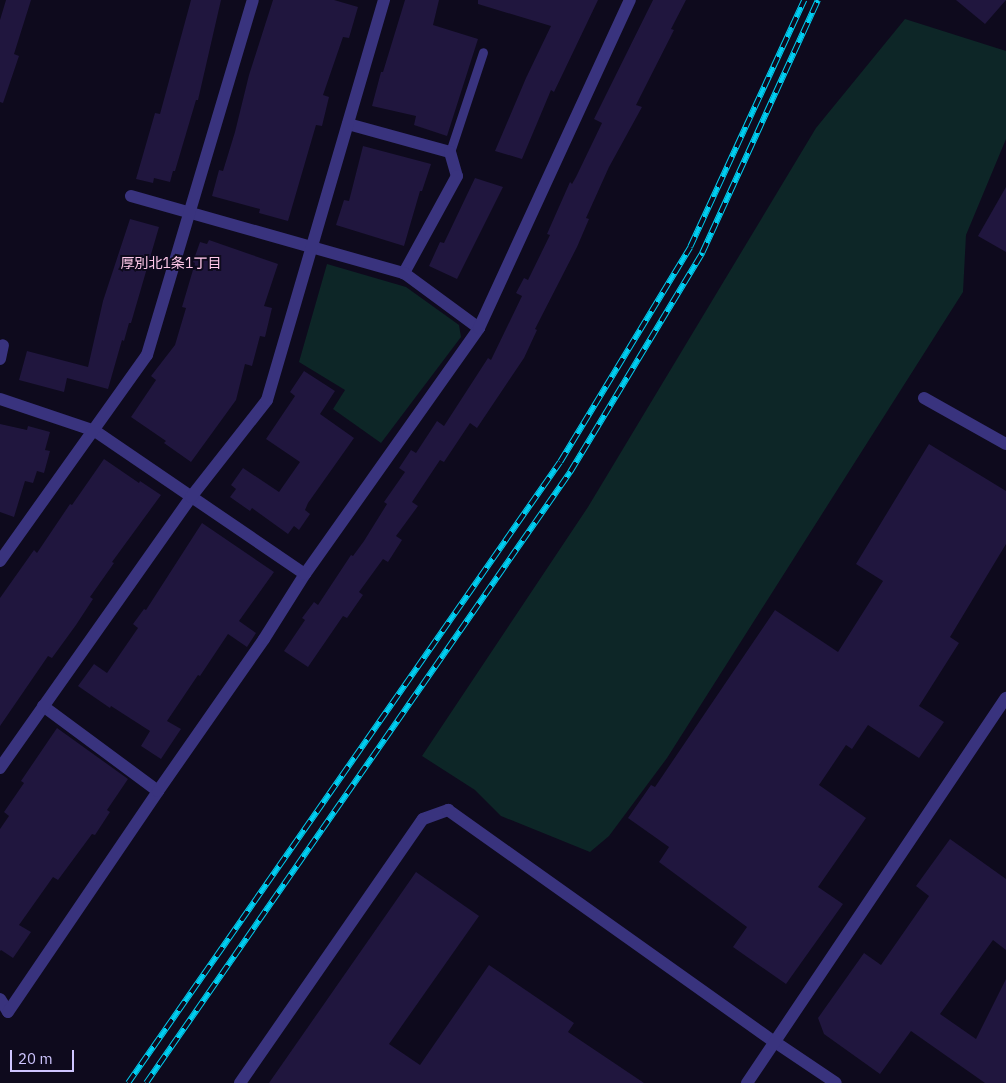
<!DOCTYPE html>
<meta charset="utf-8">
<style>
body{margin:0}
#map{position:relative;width:1006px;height:1083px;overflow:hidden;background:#0e0a1d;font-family:"IBM Plex Sans","Noto Sans JP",sans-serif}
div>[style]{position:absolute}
.green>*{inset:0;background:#0d2627}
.building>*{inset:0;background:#20163e}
.service>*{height:9px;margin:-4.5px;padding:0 4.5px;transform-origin:4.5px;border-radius:4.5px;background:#39337e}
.minor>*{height:12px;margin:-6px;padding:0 6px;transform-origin:6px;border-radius:6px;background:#39337e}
.rail>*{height:5.5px;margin-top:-2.75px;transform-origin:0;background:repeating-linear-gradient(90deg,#0e0a1d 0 11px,#00cef1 0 22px);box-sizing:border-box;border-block:1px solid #00cef1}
span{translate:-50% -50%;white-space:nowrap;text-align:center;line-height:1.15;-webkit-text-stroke:4px #0e0a1d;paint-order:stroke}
.neighbourhood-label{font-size:14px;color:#ffc8e9}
.scale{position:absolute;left:10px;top:1050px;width:64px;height:22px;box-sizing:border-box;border:2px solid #cfc6ff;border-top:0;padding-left:6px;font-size:15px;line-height:18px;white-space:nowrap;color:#cfc6ff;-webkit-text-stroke:4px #0e0a1d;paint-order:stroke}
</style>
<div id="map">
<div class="green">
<div style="clip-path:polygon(905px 19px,1006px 51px,1006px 139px,966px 235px,963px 292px,667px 758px,609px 836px,590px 852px,501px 816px,475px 790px,422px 756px,588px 507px,816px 128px)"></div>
<div style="clip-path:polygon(327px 264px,406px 287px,459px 325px,461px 337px,381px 443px,333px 409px,345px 390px,299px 362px)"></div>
</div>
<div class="building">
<div style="clip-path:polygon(6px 0,31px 0,14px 54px,19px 56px,3px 103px,0 102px,0 20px)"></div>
<div style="clip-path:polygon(191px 0,221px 0,198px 100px,196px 100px,175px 171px,173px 171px,170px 182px,154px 178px,153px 183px,136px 179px,155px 113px,160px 114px)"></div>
<div style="clip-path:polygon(273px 0,334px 0,358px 7px,349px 38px,343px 37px,323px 95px,329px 97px,322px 126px,316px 125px,288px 221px,259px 213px,260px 209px,212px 196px,219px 170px,223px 171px,235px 132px,249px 75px)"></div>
<div style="clip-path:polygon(405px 0,439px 0,433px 25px,478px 39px,447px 136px,414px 125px,416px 116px,372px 106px,381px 72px,383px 72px)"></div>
<div style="clip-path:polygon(478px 0,598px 0,554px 92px,551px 90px,522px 159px,495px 151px,526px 78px,551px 26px,478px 4px)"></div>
<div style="clip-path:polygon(653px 0,686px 0,671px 29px,674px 30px,636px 105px,642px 107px,609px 167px,586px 218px,589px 219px,577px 247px,535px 329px,537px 330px,524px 358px,477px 428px,470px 423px,444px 462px,440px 460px,412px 502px,418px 506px,396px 536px,402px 540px,388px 562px,383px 559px,359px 592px,363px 595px,347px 618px,343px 616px,308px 667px,284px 651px,305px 620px,302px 618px,314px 602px,318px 605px,351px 555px,353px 556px,364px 541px,387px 504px,384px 502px,405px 472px,399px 468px,411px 450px,416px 453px,437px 421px,444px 426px,488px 358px,491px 360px,522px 296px,516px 293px,524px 278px,528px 280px,550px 235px,547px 234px,570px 182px,572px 184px,576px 177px,602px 123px,594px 119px)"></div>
<div style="clip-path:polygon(956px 0,1006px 0,985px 24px)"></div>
<div style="clip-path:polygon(363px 146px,431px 164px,422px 191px,420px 191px,404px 246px,336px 225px,344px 200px,349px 201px)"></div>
<div style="clip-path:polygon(475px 178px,503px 187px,457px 279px,429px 266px,440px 242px,444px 243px)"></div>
<div style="clip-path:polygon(1006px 187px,1006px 252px,978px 236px)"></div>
<div style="clip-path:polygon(130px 219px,159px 227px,131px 323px,129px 323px,124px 341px,122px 340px,108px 389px,67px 378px,64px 392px,19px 380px,27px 351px,88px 367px,103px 301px)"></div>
<div style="clip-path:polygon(209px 240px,278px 264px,264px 306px,272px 308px,265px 337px,260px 336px,252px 366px,245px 364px,236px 400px,191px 462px,164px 443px,166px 441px,131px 417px,156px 380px,151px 376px,175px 345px,186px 308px,182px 307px,195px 263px,193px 262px,200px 242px,207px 244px)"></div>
<div style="clip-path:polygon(304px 371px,335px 391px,320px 414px,354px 438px,308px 503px,305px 510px,310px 514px,299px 530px,294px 526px,288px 534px,252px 508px,250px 511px,230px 497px,236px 489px,231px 485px,243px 468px,279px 492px,300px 462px,266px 439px,295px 396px,290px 392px)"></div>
<div style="clip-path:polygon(0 424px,27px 430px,28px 426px,50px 432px,45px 450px,50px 451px,44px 473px,37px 471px,33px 483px,25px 481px,14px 517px,0 512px)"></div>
<div style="clip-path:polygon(929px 444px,1006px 491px,1006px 544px,950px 637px,959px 643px,919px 706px,944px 722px,919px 758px,868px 725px,852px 749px,846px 745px,819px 785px,866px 818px,818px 887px,843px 904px,786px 984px,733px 947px,747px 927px,659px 862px,669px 847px,628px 818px,651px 785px,655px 787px,775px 610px,838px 652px,883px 581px,856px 564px)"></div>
<div style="clip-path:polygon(104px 459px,139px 483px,140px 481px,161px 495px,112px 562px,114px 563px,90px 597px,93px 599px,76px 625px,52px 658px,48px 656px,0 726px,0 598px,34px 550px,37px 553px,70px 504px,72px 505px)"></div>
<div style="clip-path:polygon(202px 523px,274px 572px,239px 621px,256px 633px,247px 647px,228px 634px,200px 676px,198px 675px,167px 721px,181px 729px,161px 759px,141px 746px,150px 731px,111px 706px,110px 708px,78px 686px,94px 664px,107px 673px,138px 628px,133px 624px,144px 609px,146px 610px)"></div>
<div style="clip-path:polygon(57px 728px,128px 779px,107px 810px,110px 812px,95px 835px,92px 834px,58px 880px,53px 877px,19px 925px,31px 932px,13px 958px,1px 950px,0 951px,0 829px,9px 816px,4px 812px,24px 783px,21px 781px)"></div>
<div style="clip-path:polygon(950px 839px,1006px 879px,1006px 950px,993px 940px,940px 1014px,976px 1039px,1006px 979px,1006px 1083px,985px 1083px,911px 1031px,880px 1074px,824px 1034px,818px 1018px,864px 953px,881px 965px,929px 896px,916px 886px)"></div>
<div style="clip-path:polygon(416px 872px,479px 916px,389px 1044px,420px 1065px,489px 965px,574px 1023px,568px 1032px,644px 1083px,269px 1083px)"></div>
</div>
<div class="service">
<div style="left:450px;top:152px;width:105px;rotate:-71.7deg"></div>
</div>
<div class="minor">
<div style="left:348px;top:124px;width:106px;rotate:15.4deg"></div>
<div style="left:450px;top:152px;width:25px;rotate:74deg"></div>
<div style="left:457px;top:176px;width:111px;rotate:118.7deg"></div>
<div style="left:131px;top:196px;width:284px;rotate:15.8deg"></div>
<div style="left:404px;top:273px;width:93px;rotate:36.3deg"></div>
<div style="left:0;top:359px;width:14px;rotate:-78deg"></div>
<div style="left:924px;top:398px;width:94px;rotate:29.3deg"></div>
<div style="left:0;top:399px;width:100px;rotate:18.6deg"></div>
<div style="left:95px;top:431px;width:254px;rotate:34.3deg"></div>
<div style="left:0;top:561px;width:253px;rotate:-54.5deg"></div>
<div style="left:147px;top:355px;width:370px;rotate:-73.4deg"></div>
<div style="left:43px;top:706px;width:143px;rotate:36.5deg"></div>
<div style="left:0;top:768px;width:332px;rotate:-54.8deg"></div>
<div style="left:191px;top:497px;width:123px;rotate:-51.9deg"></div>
<div style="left:267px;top:400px;width:417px;rotate:-73.7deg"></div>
<div style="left:0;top:999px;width:15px;rotate:58deg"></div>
<div style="left:8px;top:1012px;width:267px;rotate:-55.8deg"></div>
<div style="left:158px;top:791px;width:185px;rotate:-55.1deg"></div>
<div style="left:264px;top:639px;width:77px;rotate:-57.8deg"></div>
<div style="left:305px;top:574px;width:301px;rotate:-54.7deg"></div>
<div style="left:479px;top:328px;width:361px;rotate:-65.3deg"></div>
<div style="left:240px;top:1083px;width:321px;rotate:-55.3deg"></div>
<div style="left:423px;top:819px;width:27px;rotate:-20deg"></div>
<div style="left:448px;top:810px;width:401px;rotate:35.4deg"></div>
<div style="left:775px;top:1042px;width:73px;rotate:33.9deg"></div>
<div style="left:747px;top:1083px;width:464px;rotate:-56.1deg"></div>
</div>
<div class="rail">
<div style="left:128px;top:1083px;width:756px;rotate:-55.18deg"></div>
<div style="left:560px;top:462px;width:251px;rotate:-58.8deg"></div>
<div style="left:690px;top:247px;width:272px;rotate:-65.2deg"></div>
<div style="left:146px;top:1083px;width:744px;rotate:-55.24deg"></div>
<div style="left:570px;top:472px;width:256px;rotate:-58.9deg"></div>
<div style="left:702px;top:253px;width:278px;rotate:-65.4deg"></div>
</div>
<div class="neighbourhood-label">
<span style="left:171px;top:263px">厚別北1条1丁目</span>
</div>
<div class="scale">20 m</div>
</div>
